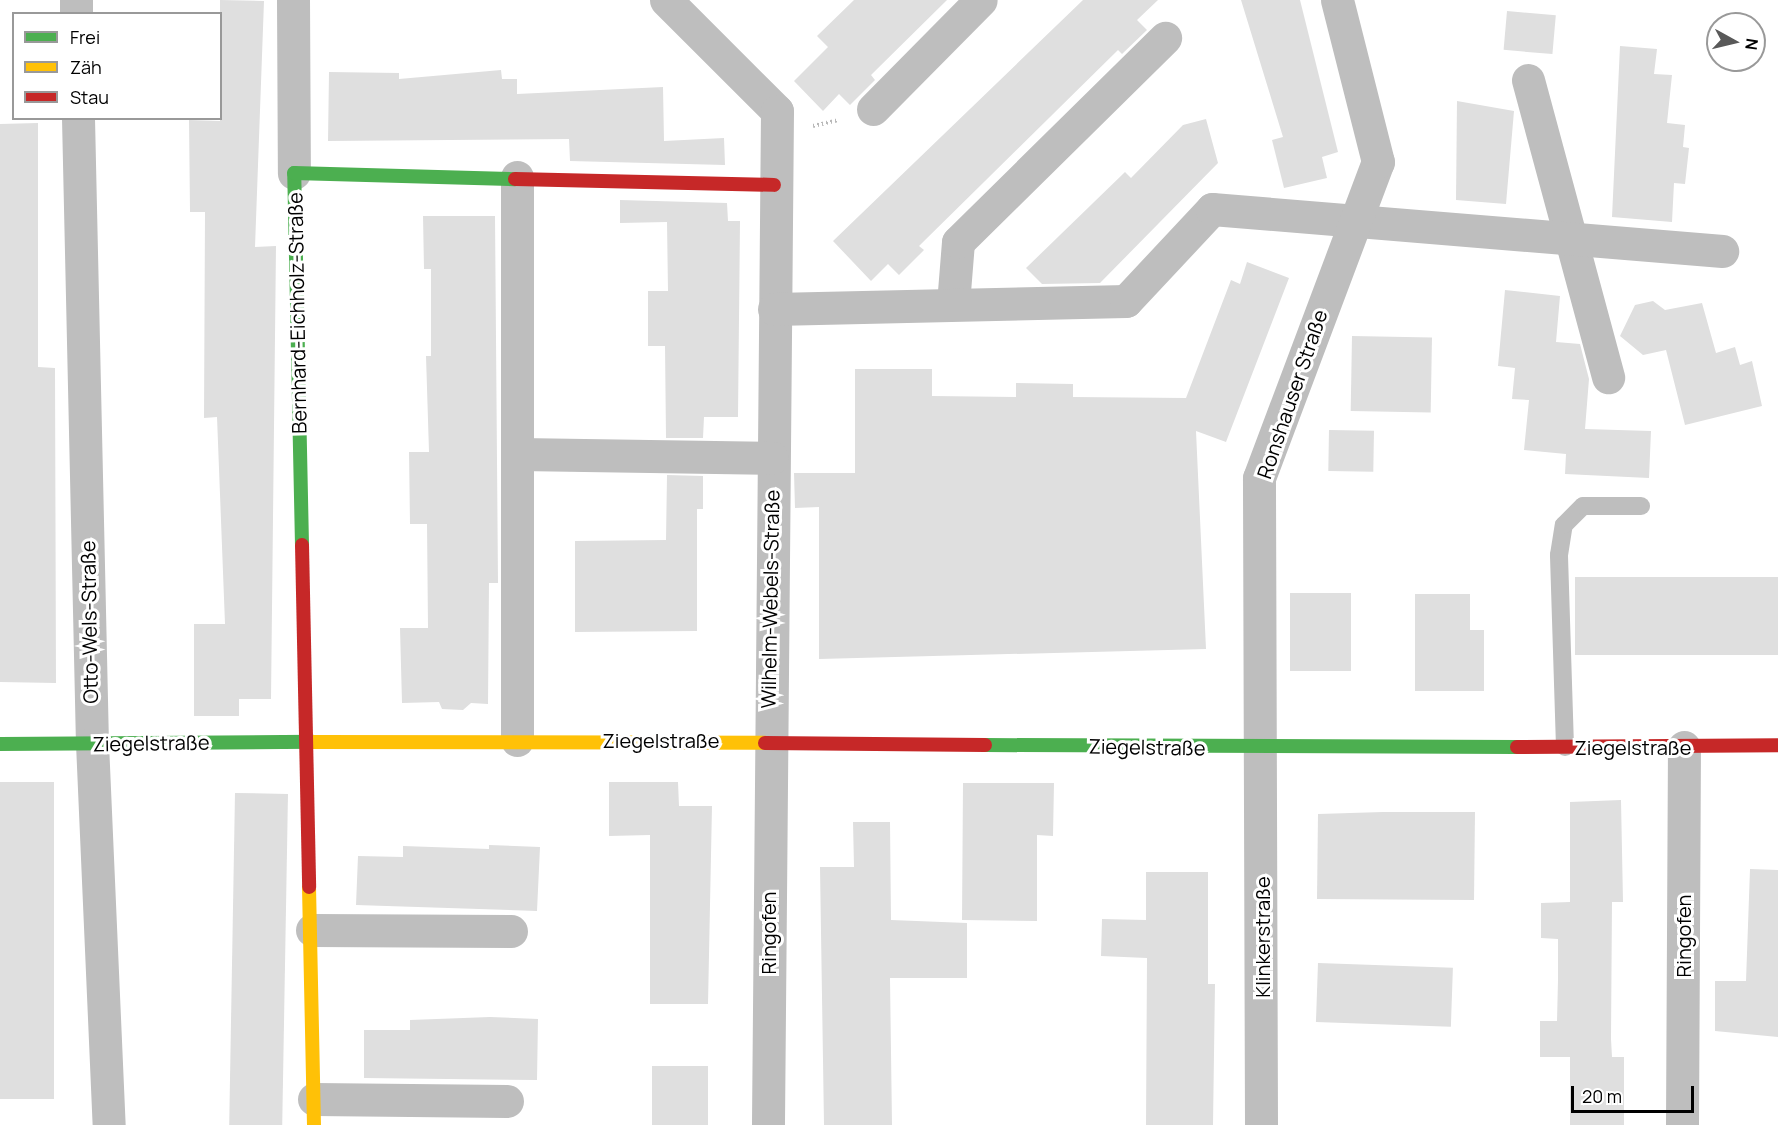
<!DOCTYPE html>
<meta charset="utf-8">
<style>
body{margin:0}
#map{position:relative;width:1778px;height:1125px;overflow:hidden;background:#fff;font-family:Manrope,sans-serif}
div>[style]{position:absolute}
.building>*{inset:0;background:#dfdfdf;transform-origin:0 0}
.path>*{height:4px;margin-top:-2px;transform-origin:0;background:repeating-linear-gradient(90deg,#b9b9b9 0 1.5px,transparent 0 4.5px)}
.lane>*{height:18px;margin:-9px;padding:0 9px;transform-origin:9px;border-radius:9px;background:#bebebe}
.street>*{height:33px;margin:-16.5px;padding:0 16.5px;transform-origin:16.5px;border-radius:16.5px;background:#bebebe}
.fast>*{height:14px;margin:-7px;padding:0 7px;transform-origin:7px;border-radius:7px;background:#4caf50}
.slow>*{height:14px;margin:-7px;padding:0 7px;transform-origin:7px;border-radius:7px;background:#ffc107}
.jam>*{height:14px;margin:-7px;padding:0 7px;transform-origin:7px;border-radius:7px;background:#c62828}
span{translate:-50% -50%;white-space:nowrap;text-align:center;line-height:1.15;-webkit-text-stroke:6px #fff;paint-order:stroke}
.street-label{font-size:20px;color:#000}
.legend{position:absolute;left:12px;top:12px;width:210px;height:108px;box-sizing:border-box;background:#fff;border:2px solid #999;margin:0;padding:8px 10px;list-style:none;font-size:18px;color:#000}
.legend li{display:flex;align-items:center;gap:12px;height:30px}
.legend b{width:30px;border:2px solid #999}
.north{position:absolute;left:1706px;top:12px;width:60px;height:60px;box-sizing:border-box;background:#fff;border:2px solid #999;border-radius:50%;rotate:98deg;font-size:16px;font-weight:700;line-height:24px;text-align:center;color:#000}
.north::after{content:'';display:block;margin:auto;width:21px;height:27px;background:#595959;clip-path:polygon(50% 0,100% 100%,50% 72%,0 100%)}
.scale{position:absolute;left:1571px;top:1086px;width:123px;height:27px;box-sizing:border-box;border:3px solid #000;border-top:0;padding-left:8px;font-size:18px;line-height:21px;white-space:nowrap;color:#000;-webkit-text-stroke:4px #fff;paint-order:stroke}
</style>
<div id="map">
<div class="building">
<div style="clip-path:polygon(220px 0,264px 1px,255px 247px,276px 246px,271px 699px,239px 699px,239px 716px,194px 716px,194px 624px,225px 624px,217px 417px,204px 418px,205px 212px,190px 212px,189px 120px,220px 121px)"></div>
<div style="clip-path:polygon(854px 0,947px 0,871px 75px,875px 80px,850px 105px,839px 94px,823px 111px,794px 81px,828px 47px,817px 36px)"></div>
<div style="clip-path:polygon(1083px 0,1158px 0,1137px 20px,1147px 30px,1122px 54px,1118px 50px,919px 246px,924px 250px,899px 275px,888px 264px,871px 281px,833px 241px)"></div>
<div style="clip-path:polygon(1241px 0,1300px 0,1338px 152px,1322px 157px,1327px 178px,1284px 188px,1272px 140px,1283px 137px)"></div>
<div style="left:1507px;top:11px;width:49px;height:39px;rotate:5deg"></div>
<div style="clip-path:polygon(1620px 46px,1657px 49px,1654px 74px,1672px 75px,1667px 123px,1685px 125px,1683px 147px,1689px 148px,1685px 184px,1674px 183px,1672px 222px,1612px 217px)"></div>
<div style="clip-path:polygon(501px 70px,502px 79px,517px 79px,517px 94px,663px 87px,664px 141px,724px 138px,725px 165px,570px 161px,569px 139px,328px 141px,329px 72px,399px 73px,399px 79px)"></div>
<div style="clip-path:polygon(1457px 101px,1514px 111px,1506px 204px,1456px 200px)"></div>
<div style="clip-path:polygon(1206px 119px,1218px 163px,1100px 283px,1042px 284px,1026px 268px,1125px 172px,1131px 178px,1183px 125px)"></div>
<div style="clip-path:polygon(38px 123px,38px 367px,55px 368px,56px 683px,0 682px,0 124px)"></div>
<div style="clip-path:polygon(620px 200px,727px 203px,728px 221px,740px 221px,738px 417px,704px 417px,703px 438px,666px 438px,665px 346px,648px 346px,648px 291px,668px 291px,667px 222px,620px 223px)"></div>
<div style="clip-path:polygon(423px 216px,495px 216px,498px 583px,489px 583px,488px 704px,471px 703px,463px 710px,442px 709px,439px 702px,402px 703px,400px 628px,428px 628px,427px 524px,410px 524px,409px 452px,429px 452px,426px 356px,431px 356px,431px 269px,424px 269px)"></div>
<div style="clip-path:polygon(1247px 262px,1289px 278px,1226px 442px,1196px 431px,1206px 649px,819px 659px,819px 507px,795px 508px,794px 473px,855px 473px,855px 369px,932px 369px,932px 396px,1016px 397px,1016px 383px,1073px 384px,1073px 397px,1186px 398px,1231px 280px,1240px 284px)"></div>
<div style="clip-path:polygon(1505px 290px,1560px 296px,1556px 342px,1580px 344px,1589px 379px,1585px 429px,1651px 431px,1649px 478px,1565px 474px,1566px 454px,1524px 450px,1529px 400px,1512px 399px,1515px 368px,1498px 366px)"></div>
<div style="clip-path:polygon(1653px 301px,1665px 310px,1702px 303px,1716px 353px,1735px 347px,1740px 365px,1752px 361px,1762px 406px,1685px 425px,1666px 350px,1643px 355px,1620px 336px,1635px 305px)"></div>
<div style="left:1352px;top:336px;width:80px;height:75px;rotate:1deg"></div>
<div style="left:1329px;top:430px;width:45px;height:41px;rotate:1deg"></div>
<div style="clip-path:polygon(667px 475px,703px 476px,703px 509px,697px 509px,697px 631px,575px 632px,575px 541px,666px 540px)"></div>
<div style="left:1778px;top:577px;width:78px;height:203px;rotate:90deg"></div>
<div style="left:1351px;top:593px;width:78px;height:61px;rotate:90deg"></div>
<div style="clip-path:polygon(1415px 594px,1470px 594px,1470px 630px,1484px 630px,1484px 691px,1415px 691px)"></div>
<div style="left:0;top:782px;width:54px;height:317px"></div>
<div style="clip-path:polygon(609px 782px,678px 782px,679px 806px,712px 806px,708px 1004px,650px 1004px,650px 835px,609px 836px)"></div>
<div style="clip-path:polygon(963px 783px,1054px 783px,1053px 836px,1037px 835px,1037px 921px,962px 920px)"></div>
<div style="left:235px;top:793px;width:53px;height:332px;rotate:1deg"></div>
<div style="clip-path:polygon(1621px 800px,1623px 902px,1612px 902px,1611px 1039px,1612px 1057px,1624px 1057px,1624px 1125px,1570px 1125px,1570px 1057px,1540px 1057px,1540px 1021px,1557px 1021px,1558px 980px,1558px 939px,1541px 938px,1541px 903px,1570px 902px,1570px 802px)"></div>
<div style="clip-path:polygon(1383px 812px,1475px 812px,1474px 900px,1317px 899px,1318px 814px)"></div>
<div style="clip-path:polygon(853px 822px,890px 822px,891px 920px,967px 923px,967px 978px,890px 978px,892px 1125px,824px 1125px,820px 867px,854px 867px)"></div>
<div style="clip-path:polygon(489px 845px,540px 847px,537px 911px,356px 905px,358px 856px,403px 857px,403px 846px,489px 849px)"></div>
<div style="clip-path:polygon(1750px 869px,1778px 870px,1778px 1037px,1715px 1031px,1715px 981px,1746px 981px)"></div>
<div style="clip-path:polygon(1146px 872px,1208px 872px,1208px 984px,1215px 984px,1213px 1125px,1146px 1125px,1147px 958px,1101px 956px,1102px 919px,1146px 920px)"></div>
<div style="left:1318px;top:963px;width:135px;height:59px;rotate:2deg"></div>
<div style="clip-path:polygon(490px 1017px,538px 1019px,537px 1080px,364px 1078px,364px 1030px,410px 1030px,410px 1020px)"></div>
<div style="left:652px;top:1066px;width:56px;height:59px"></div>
</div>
<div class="path">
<div style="left:813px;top:126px;width:26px;rotate:-13deg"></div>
</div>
<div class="lane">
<div style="left:1565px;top:747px;width:192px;rotate:-91.8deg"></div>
<div style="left:1559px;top:555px;width:30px;rotate:-81deg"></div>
<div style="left:1564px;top:525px;width:27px;rotate:-45deg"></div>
<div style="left:1583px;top:506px;width:58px"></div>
</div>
<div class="street">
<div style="left:76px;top:0;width:14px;rotate:90deg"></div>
<div style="left:293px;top:0;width:173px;rotate:89.7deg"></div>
<div style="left:666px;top:0;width:157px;rotate:45deg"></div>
<div style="left:777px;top:111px;width:1014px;rotate:90.51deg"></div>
<div style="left:1528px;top:80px;width:308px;rotate:74.9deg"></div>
<div style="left:873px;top:109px;width:153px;rotate:-45.3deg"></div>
<div style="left:78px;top:118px;width:625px;rotate:88.72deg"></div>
<div style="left:92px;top:743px;width:382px;rotate:87.5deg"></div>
<div style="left:953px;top:304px;width:62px;rotate:-85.4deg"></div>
<div style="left:958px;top:242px;width:291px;rotate:-44.6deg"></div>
<div style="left:774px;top:309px;width:352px;rotate:-1.3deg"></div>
<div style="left:1126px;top:301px;width:126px;rotate:-46.9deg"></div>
<div style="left:1212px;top:209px;width:512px;rotate:4.71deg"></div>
<div style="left:519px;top:454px;width:253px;rotate:0.9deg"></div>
<div style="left:517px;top:740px;width:563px;rotate:-90deg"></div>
<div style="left:312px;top:930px;width:199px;rotate:0.3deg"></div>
<div style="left:314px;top:1099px;width:193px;rotate:0.6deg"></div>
<div style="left:1261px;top:1125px;width:647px;rotate:-90.18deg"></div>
<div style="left:1259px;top:478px;width:338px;rotate:-69.4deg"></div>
<div style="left:1378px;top:162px;width:167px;rotate:-104.2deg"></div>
<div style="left:1682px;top:1125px;width:378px;rotate:-89.7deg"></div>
</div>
<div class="fast">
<div style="left:302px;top:545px;width:372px;rotate:-91.2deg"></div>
<div style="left:294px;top:173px;width:221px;rotate:1.6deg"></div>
<div style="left:0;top:744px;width:313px;rotate:-0.4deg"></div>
<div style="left:985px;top:745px;width:532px;rotate:0.22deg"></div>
</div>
<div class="slow">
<div style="left:313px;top:742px;width:452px;rotate:0.1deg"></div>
<div style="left:309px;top:887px;width:238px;rotate:88.8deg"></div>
</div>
<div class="jam">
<div style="left:515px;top:179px;width:259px;rotate:1.3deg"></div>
<div style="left:302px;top:545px;width:342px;rotate:88.8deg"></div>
<div style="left:765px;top:743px;width:220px;rotate:0.5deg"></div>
<div style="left:1517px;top:747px;width:261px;rotate:-0.4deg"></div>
</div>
<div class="street-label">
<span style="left:297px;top:313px;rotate:-91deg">Bernhard-Eichholz-Straße</span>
<span style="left:1292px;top:394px;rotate:-71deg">Ronshauser Straße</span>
<span style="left:770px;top:599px;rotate:-89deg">Wilhelm-Webels-Straße</span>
<span style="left:89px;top:622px;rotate:-91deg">Otto-Wels-Straße</span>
<span style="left:661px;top:740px">Ziegelstraße</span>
<span style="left:151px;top:743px;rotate:-1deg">Ziegelstraße</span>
<span style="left:1147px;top:747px;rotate:1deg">Ziegelstraße</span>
<span style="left:1633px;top:747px">Ziegelstraße</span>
<span style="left:768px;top:933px;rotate:-90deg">Ringofen</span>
<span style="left:1683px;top:936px;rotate:-90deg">Ringofen</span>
<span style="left:1262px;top:937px;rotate:-90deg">Klinkerstraße</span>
</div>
<ul class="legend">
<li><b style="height:8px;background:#4caf50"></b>Frei</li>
<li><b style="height:8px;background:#ffc107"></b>Zäh</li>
<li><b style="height:8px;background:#c62828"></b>Stau</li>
</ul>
<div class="north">N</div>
<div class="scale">20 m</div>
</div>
